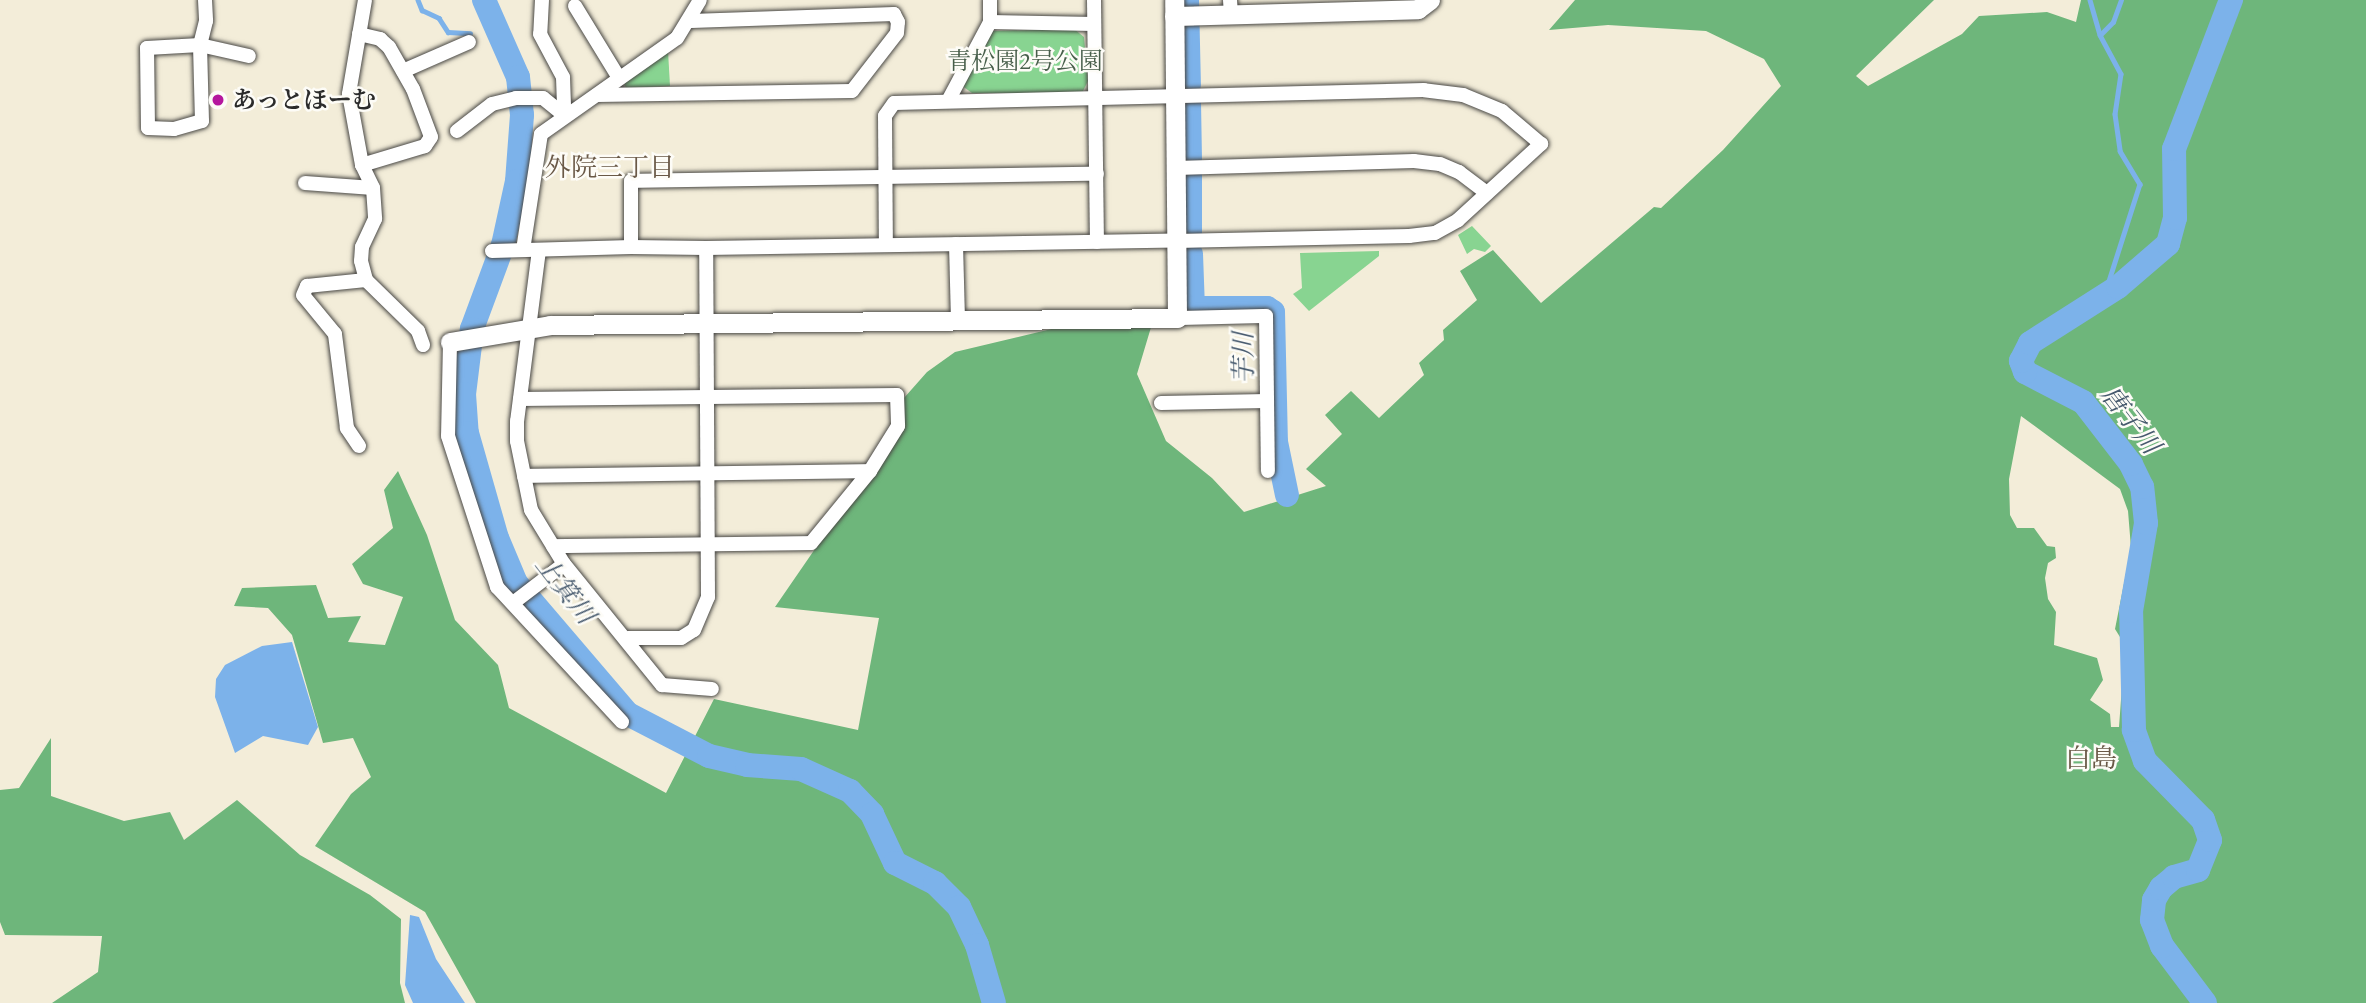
<!DOCTYPE html>
<meta charset="utf-8">
<style>
body{margin:0}
#map{position:relative;width:2366px;height:1003px;overflow:hidden;background:#f3edd9;font-family:"EB Garamond","Noto Serif JP",serif}
div>[style]{position:absolute}
.green>*{inset:0;background:#88d491}
.forest>*{inset:0;background:#6eb67b}
.water>*{inset:0;background:#7cb2ea}
.stream>*{height:4.5px;margin:-2.25px;padding:0 2.25px;transform-origin:2.25px;border-radius:2.25px;background:#7cb2ea}
.river>*{height:24px;margin:-12px;padding:0 12px;transform-origin:12px;border-radius:12px;background:#7cb2ea}
.roads{filter:drop-shadow(0 0 2px #494845) drop-shadow(0 0 2px #494845)}
.street>*{height:14px;margin:-7px;padding:0 7px;transform-origin:7px;border-radius:7px;background:#fff}
.secondary>*{height:19px;margin:-9.5px;padding:0 9.5px;transform-origin:9.5px;border-radius:9.5px;background:#fff}
.dots>*{width:19px;height:19px;translate:-50% -50%;box-sizing:border-box;border:4px solid #fdfcf7;border-radius:50%}
span{translate:-50% -50%;white-space:nowrap;text-align:center;line-height:1.15;-webkit-text-stroke:5px #fdfcf7;paint-order:stroke}
.park-label{font-size:24px;color:#475e4a}
.poi-label{font-size:24px;color:#2b2b2b;font-weight:700}
.left{translate:0 -50%;text-align:left}
.neighbourhood-label{font-size:26px;color:#6a5947}
.water-label{font-size:26px;color:#475a6e;font-style:italic}
</style>
<div id="map">
<div class="green">
<div style="clip-path:polygon(1074px 29px,1084px 37px,1088px 81px,1082px 93px,972px 93px,961px 85px,991px 31px)"></div>
<div style="clip-path:polygon(668px 51px,670px 86px,626px 88px,623px 81px)"></div>
<div style="clip-path:polygon(1472px 226px,1491px 246px,1485px 252px,1474px 249px,1467px 254px,1458px 235px)"></div>
<div style="clip-path:polygon(1379px 251px,1379px 256px,1309px 311px,1293px 294px,1302px 288px,1300px 253px)"></div>
</div>
<div class="forest">
<div style="clip-path:polygon(evenodd,1575px 0,1934px 0,1856px 76px,1868px 86px,1962px 34px,1979px 16px,2047px 12px,2076px 22px,2081px 0,2366px 0,2366px 1003px,476px 1003px,425px 912px,315px 846px,351px 794px,371px 777px,353px 738px,323px 743px,292px 635px,268px 608px,234px 606px,242px 588px,316px 585px,328px 618px,361px 616px,348px 642px,385px 645px,403px 597px,363px 584px,352px 564px,393px 528px,384px 490px,398px 471px,427px 535px,455px 620px,498px 665px,509px 708px,666px 793px,714px 699px,858px 730px,879px 618px,775px 607px,881px 453px,904px 398px,927px 372px,955px 352px,1068px 325px,1152px 324px,1137px 374px,1166px 441px,1212px 478px,1244px 512px,1326px 486px,1306px 469px,1342px 434px,1325px 415px,1351px 391px,1379px 418px,1424px 375px,1419px 363px,1444px 340px,1443px 330px,1477px 300px,1460px 271px,1493px 250px,1541px 303px,1654px 207px,1661px 208px,1723px 150px,1781px 86px,1764px 59px,1706px 31px,1608px 25px,1549px 30px,1575px 0,2021px 416px,2120px 489px,2128px 511px,2131px 548px,2115px 629px,2125px 645px,2119px 727px,2111px 727px,2110px 714px,2090px 700px,2103px 680px,2097px 658px,2054px 645px,2056px 612px,2048px 599px,2045px 578px,2048px 563px,2056px 558px,2055px 547px,2047px 546px,2034px 528px,2017px 528px,2010px 515px,2009px 479px,2021px 416px)"></div>
<div style="clip-path:polygon(51px 738px,51px 796px,124px 821px,170px 812px,184px 840px,237px 800px,300px 855px,370px 895px,401px 919px,400px 983px,405px 1003px,52px 1003px,98px 972px,102px 936px,5px 935px,0 922px,0 790px,19px 788px)"></div>
</div>
<div class="water">
<div style="clip-path:polygon(292px 642px,318px 727px,308px 745px,263px 736px,235px 753px,215px 697px,216px 679px,225px 665px,262px 646px)"></div>
<div style="clip-path:polygon(410px 915px,419px 917px,436px 959px,465px 1003px,413px 1003px,405px 985px)"></div>
</div>
<div class="stream">
<div style="left:418px;top:0;width:11px;rotate:68deg"></div>
<div style="left:422px;top:10px;width:19px;rotate:25deg"></div>
<div style="left:439px;top:18px;width:17px;rotate:57deg"></div>
<div style="left:448px;top:32px;width:22px;rotate:3deg"></div>
<div style="left:2090px;top:0;width:36px;rotate:74deg"></div>
<div style="left:2100px;top:35px;width:44px;rotate:61.7deg"></div>
<div style="left:2121px;top:74px;width:40px;rotate:98.5deg"></div>
<div style="left:2115px;top:114px;width:37px;rotate:82deg"></div>
<div style="left:2120px;top:151px;width:39px;rotate:59deg"></div>
<div style="left:2140px;top:184px;width:119px;rotate:107.7deg"></div>
<div style="left:2100px;top:35px;width:18px;rotate:-45deg"></div>
<div style="left:2113px;top:22px;width:23px;rotate:-70deg"></div>
</div>
<div class="river">
<div style="left:484px;top:0;width:84px;rotate:66.2deg"></div>
<div style="left:518px;top:77px;width:38px;rotate:84deg"></div>
<div style="left:522px;top:115px;width:66px;rotate:94.3deg"></div>
<div style="left:517px;top:181px;width:66px;rotate:102.3deg"></div>
<div style="left:503px;top:245px;width:90px;rotate:110.3deg"></div>
<div style="left:472px;top:329px;width:65px;rotate:97deg"></div>
<div style="left:464px;top:394px;width:39px;rotate:86deg"></div>
<div style="left:467px;top:433px;width:109px;rotate:74.1deg"></div>
<div style="left:497px;top:538px;width:49px;rotate:67.1deg"></div>
<div style="left:516px;top:583px;width:172px;rotate:49.5deg"></div>
<div style="left:628px;top:714px;width:91px;rotate:27.4deg"></div>
<div style="left:709px;top:756px;width:39px;rotate:13deg"></div>
<div style="left:747px;top:765px;width:54px;rotate:4.2deg"></div>
<div style="left:801px;top:769px;width:54px;rotate:24.2deg"></div>
<div style="left:850px;top:791px;width:32px;rotate:46deg"></div>
<div style="left:872px;top:814px;width:54px;rotate:64.9deg"></div>
<div style="left:895px;top:863px;width:45px;rotate:26.6deg"></div>
<div style="left:935px;top:883px;width:34px;rotate:45deg"></div>
<div style="left:959px;top:907px;width:42px;rotate:64.7deg"></div>
<div style="left:977px;top:945px;width:60px;rotate:73.7deg"></div>
<div style="left:1187px;top:0;width:85px;rotate:88.7deg"></div>
<div style="left:1189px;top:102px;width:57px;rotate:89deg"></div>
<div style="left:1190px;top:175px;width:58px;rotate:90deg"></div>
<div style="left:1191px;top:254px;width:54px;rotate:87.9deg"></div>
<div style="left:1193px;top:308px;width:74px"></div>
<div style="left:1267px;top:308px;width:7px;rotate:34deg"></div>
<div style="left:1273px;top:312px;width:130px;rotate:88.7deg"></div>
<div style="left:1276px;top:442px;width:54px;rotate:78.3deg"></div>
<div style="left:2205px;top:1003px;width:71px;rotate:-127deg"></div>
<div style="left:2162px;top:946px;width:28px;rotate:-111deg"></div>
<div style="left:2152px;top:920px;width:20px;rotate:-84deg"></div>
<div style="left:2154px;top:900px;width:14px;rotate:-60deg"></div>
<div style="left:2161px;top:888px;width:17px;rotate:-40deg"></div>
<div style="left:2174px;top:877px;width:25px;rotate:-16deg"></div>
<div style="left:2198px;top:870px;width:32px;rotate:-68deg"></div>
<div style="left:2210px;top:840px;width:21px;rotate:-109deg"></div>
<div style="left:2203px;top:820px;width:83px;rotate:-134.5deg"></div>
<div style="left:2145px;top:761px;width:33px;rotate:-110deg"></div>
<div style="left:2134px;top:730px;width:119px;rotate:-91.4deg"></div>
<div style="left:2131px;top:611px;width:89px;rotate:-80.3deg"></div>
<div style="left:2146px;top:523px;width:36px;rotate:-96deg"></div>
<div style="left:2142px;top:487px;width:25px;rotate:-116deg"></div>
<div style="left:2131px;top:464px;width:78px;rotate:-127.7deg"></div>
<div style="left:2083px;top:402px;width:65px;rotate:-152.7deg"></div>
<div style="left:2025px;top:372px;width:12px;rotate:-110deg"></div>
<div style="left:2021px;top:361px;width:20px;rotate:-63deg"></div>
<div style="left:2030px;top:343px;width:104px;rotate:-32.5deg"></div>
<div style="left:2118px;top:287px;width:66px;rotate:-40.7deg"></div>
<div style="left:2168px;top:244px;width:27px;rotate:-75deg"></div>
<div style="left:2175px;top:218px;width:69px;rotate:-90.8deg"></div>
<div style="left:2174px;top:149px;width:160px;rotate:-69.1deg"></div>
</div>
<div class="roads">
<div class="street">
<div style="left:205px;top:0;width:21px;rotate:87deg"></div>
<div style="left:206px;top:21px;width:25px;rotate:104deg"></div>
<div style="left:200px;top:45px;width:76px;rotate:88.5deg"></div>
<div style="left:202px;top:121px;width:29px;rotate:164deg"></div>
<div style="left:174px;top:129px;width:26px;rotate:-178deg"></div>
<div style="left:148px;top:128px;width:80px;rotate:-90.7deg"></div>
<div style="left:147px;top:48px;width:53px;rotate:-3.2deg"></div>
<div style="left:200px;top:45px;width:50px;rotate:12.7deg"></div>
<div style="left:365px;top:0;width:95px;rotate:99.7deg"></div>
<div style="left:349px;top:94px;width:72px;rotate:79.6deg"></div>
<div style="left:362px;top:165px;width:25px;rotate:64deg"></div>
<div style="left:373px;top:188px;width:31px;rotate:86deg"></div>
<div style="left:375px;top:219px;width:31px;rotate:115deg"></div>
<div style="left:362px;top:247px;width:14px;rotate:94deg"></div>
<div style="left:361px;top:261px;width:20px;rotate:75deg"></div>
<div style="left:366px;top:280px;width:73px;rotate:44.4deg"></div>
<div style="left:418px;top:331px;width:15px;rotate:70deg"></div>
<div style="left:542px;top:0;width:34px;rotate:93deg"></div>
<div style="left:540px;top:34px;width:49px;rotate:61.9deg"></div>
<div style="left:563px;top:77px;width:38px;rotate:88deg"></div>
<div style="left:1094px;top:0;width:242px;rotate:89.3deg"></div>
<div style="left:1230px;top:0;width:15px;rotate:86deg"></div>
<div style="left:575px;top:6px;width:84px;rotate:58.6deg"></div>
<div style="left:990px;top:22px;width:104px;rotate:1.1deg"></div>
<div style="left:359px;top:34px;width:22px;rotate:13deg"></div>
<div style="left:380px;top:39px;width:12px;rotate:42deg"></div>
<div style="left:389px;top:47px;width:48px;rotate:60.3deg"></div>
<div style="left:413px;top:89px;width:51px;rotate:69.4deg"></div>
<div style="left:431px;top:137px;width:11px;rotate:124deg"></div>
<div style="left:425px;top:146px;width:66px;rotate:163.2deg"></div>
<div style="left:403px;top:71px;width:72px;rotate:-23.7deg"></div>
<div style="left:597px;top:95px;width:255px;rotate:-0.9deg"></div>
<div style="left:852px;top:91px;width:73px;rotate:-52.2deg"></div>
<div style="left:897px;top:33px;width:11px;rotate:-85deg"></div>
<div style="left:898px;top:22px;width:9px;rotate:-117deg"></div>
<div style="left:894px;top:14px;width:203px;rotate:178deg"></div>
<div style="left:948px;top:101px;width:89px;rotate:-62deg"></div>
<div style="left:990px;top:22px;width:22px;rotate:-90deg"></div>
<div style="left:457px;top:131px;width:44px;rotate:-37.6deg"></div>
<div style="left:492px;top:104px;width:25px;rotate:-14deg"></div>
<div style="left:516px;top:98px;width:27px"></div>
<div style="left:543px;top:98px;width:27px;rotate:39deg"></div>
<div style="left:1176px;top:168px;width:238px;rotate:-1.7deg"></div>
<div style="left:1414px;top:161px;width:26px;rotate:7deg"></div>
<div style="left:1440px;top:164px;width:21px;rotate:23deg"></div>
<div style="left:1459px;top:172px;width:35px;rotate:37deg"></div>
<div style="left:305px;top:183px;width:68px;rotate:4.2deg"></div>
<div style="left:956px;top:244px;width:75px;rotate:88.5deg"></div>
<div style="left:631px;top:247px;width:66px;rotate:-90deg"></div>
<div style="left:631px;top:181px;width:466px;rotate:-0.9deg"></div>
<div style="left:523px;top:250px;width:117px;rotate:-81.2deg"></div>
<div style="left:541px;top:134px;width:166px;rotate:-35.2deg"></div>
<div style="left:677px;top:38px;width:44px;rotate:-58.8deg"></div>
<div style="left:539px;top:250px;width:172px;rotate:97.3deg"></div>
<div style="left:517px;top:421px;width:20px;rotate:90deg"></div>
<div style="left:517px;top:441px;width:70px;rotate:78.5deg"></div>
<div style="left:531px;top:510px;width:63px;rotate:58.6deg"></div>
<div style="left:564px;top:564px;width:156px;rotate:51deg"></div>
<div style="left:662px;top:685px;width:50px;rotate:4.6deg"></div>
<div style="left:492px;top:251px;width:139px;rotate:-1.6deg"></div>
<div style="left:631px;top:247px;width:75px;rotate:0.8deg"></div>
<div style="left:706px;top:248px;width:470px;rotate:-0.9deg"></div>
<div style="left:1176px;top:241px;width:233px;rotate:-1.2deg"></div>
<div style="left:1409px;top:236px;width:26px;rotate:-7deg"></div>
<div style="left:1435px;top:233px;width:26px;rotate:-29deg"></div>
<div style="left:1458px;top:220px;width:113px;rotate:-42.5deg"></div>
<div style="left:1541px;top:144px;width:51px;rotate:-139.8deg"></div>
<div style="left:1502px;top:111px;width:42px;rotate:-157.7deg"></div>
<div style="left:1463px;top:95px;width:39px;rotate:-173deg"></div>
<div style="left:1424px;top:90px;width:530px;rotate:178.59deg"></div>
<div style="left:894px;top:103px;width:16px;rotate:125deg"></div>
<div style="left:885px;top:116px;width:129px;rotate:89.6deg"></div>
<div style="left:1177px;top:318px;width:89px;rotate:-1.3deg"></div>
<div style="left:1266px;top:316px;width:155px;rotate:89.3deg"></div>
<div style="left:450px;top:342px;width:94px;rotate:91.2deg"></div>
<div style="left:448px;top:436px;width:159px;rotate:72deg"></div>
<div style="left:497px;top:587px;width:184px;rotate:47.2deg"></div>
<div style="left:520px;top:399px;width:377px;rotate:-0.6deg"></div>
<div style="left:897px;top:395px;width:31px;rotate:88deg"></div>
<div style="left:898px;top:426px;width:53px;rotate:121.9deg"></div>
<div style="left:870px;top:471px;width:93px;rotate:129.3deg"></div>
<div style="left:811px;top:543px;width:258px;rotate:179.3deg"></div>
<div style="left:1161px;top:403px;width:106px;rotate:-1.1deg"></div>
<div style="left:359px;top:446px;width:22px;rotate:-124deg"></div>
<div style="left:347px;top:428px;width:95px;rotate:-97.3deg"></div>
<div style="left:335px;top:334px;width:50px;rotate:-129.4deg"></div>
<div style="left:303px;top:295px;width:10px;rotate:-66deg"></div>
<div style="left:307px;top:286px;width:59px;rotate:-5.8deg"></div>
<div style="left:524px;top:476px;width:346px;rotate:-0.8deg"></div>
<div style="left:513px;top:603px;width:64px;rotate:-37.4deg"></div>
<div style="left:628px;top:638px;width:53px"></div>
<div style="left:681px;top:638px;width:15px;rotate:-32deg"></div>
<div style="left:694px;top:630px;width:36px;rotate:-67deg"></div>
<div style="left:708px;top:597px;width:349px;rotate:-90.3deg"></div>
</div>
<div class="secondary">
<div style="left:1174px;top:16px;width:244px;rotate:-1.6deg"></div>
<div style="left:1418px;top:9px;width:15px;rotate:-37deg"></div>
<div style="left:450px;top:342px;width:101px;rotate:-9.6deg"></div>
<div style="left:550px;top:325px;width:627px;rotate:-0.64deg"></div>
<div style="left:1177px;top:318px;width:318px;rotate:-90.5deg"></div>
</div>
</div>
<div class="dots">
<div style="left:218px;top:100px;background:#b5179e"></div>
</div>
<div class="park-label">
<span style="left:1025px;top:61px">青松園2号公園</span>
</div>
<div class="poi-label">
<span class="left" style="left:232px;top:100px">あっとほーむ</span>
</div>
<div class="neighbourhood-label">
<span style="left:610px;top:168px">外院三丁目</span>
<span style="left:2091px;top:759px">白島</span>
</div>
<div class="water-label">
<span style="left:1244px;top:358px;rotate:-91deg">芋川</span>
<span style="left:2130px;top:420px;rotate:52deg">唐子川</span>
<span style="left:565px;top:590px;rotate:52deg">上箕川</span>
</div>
</div>
